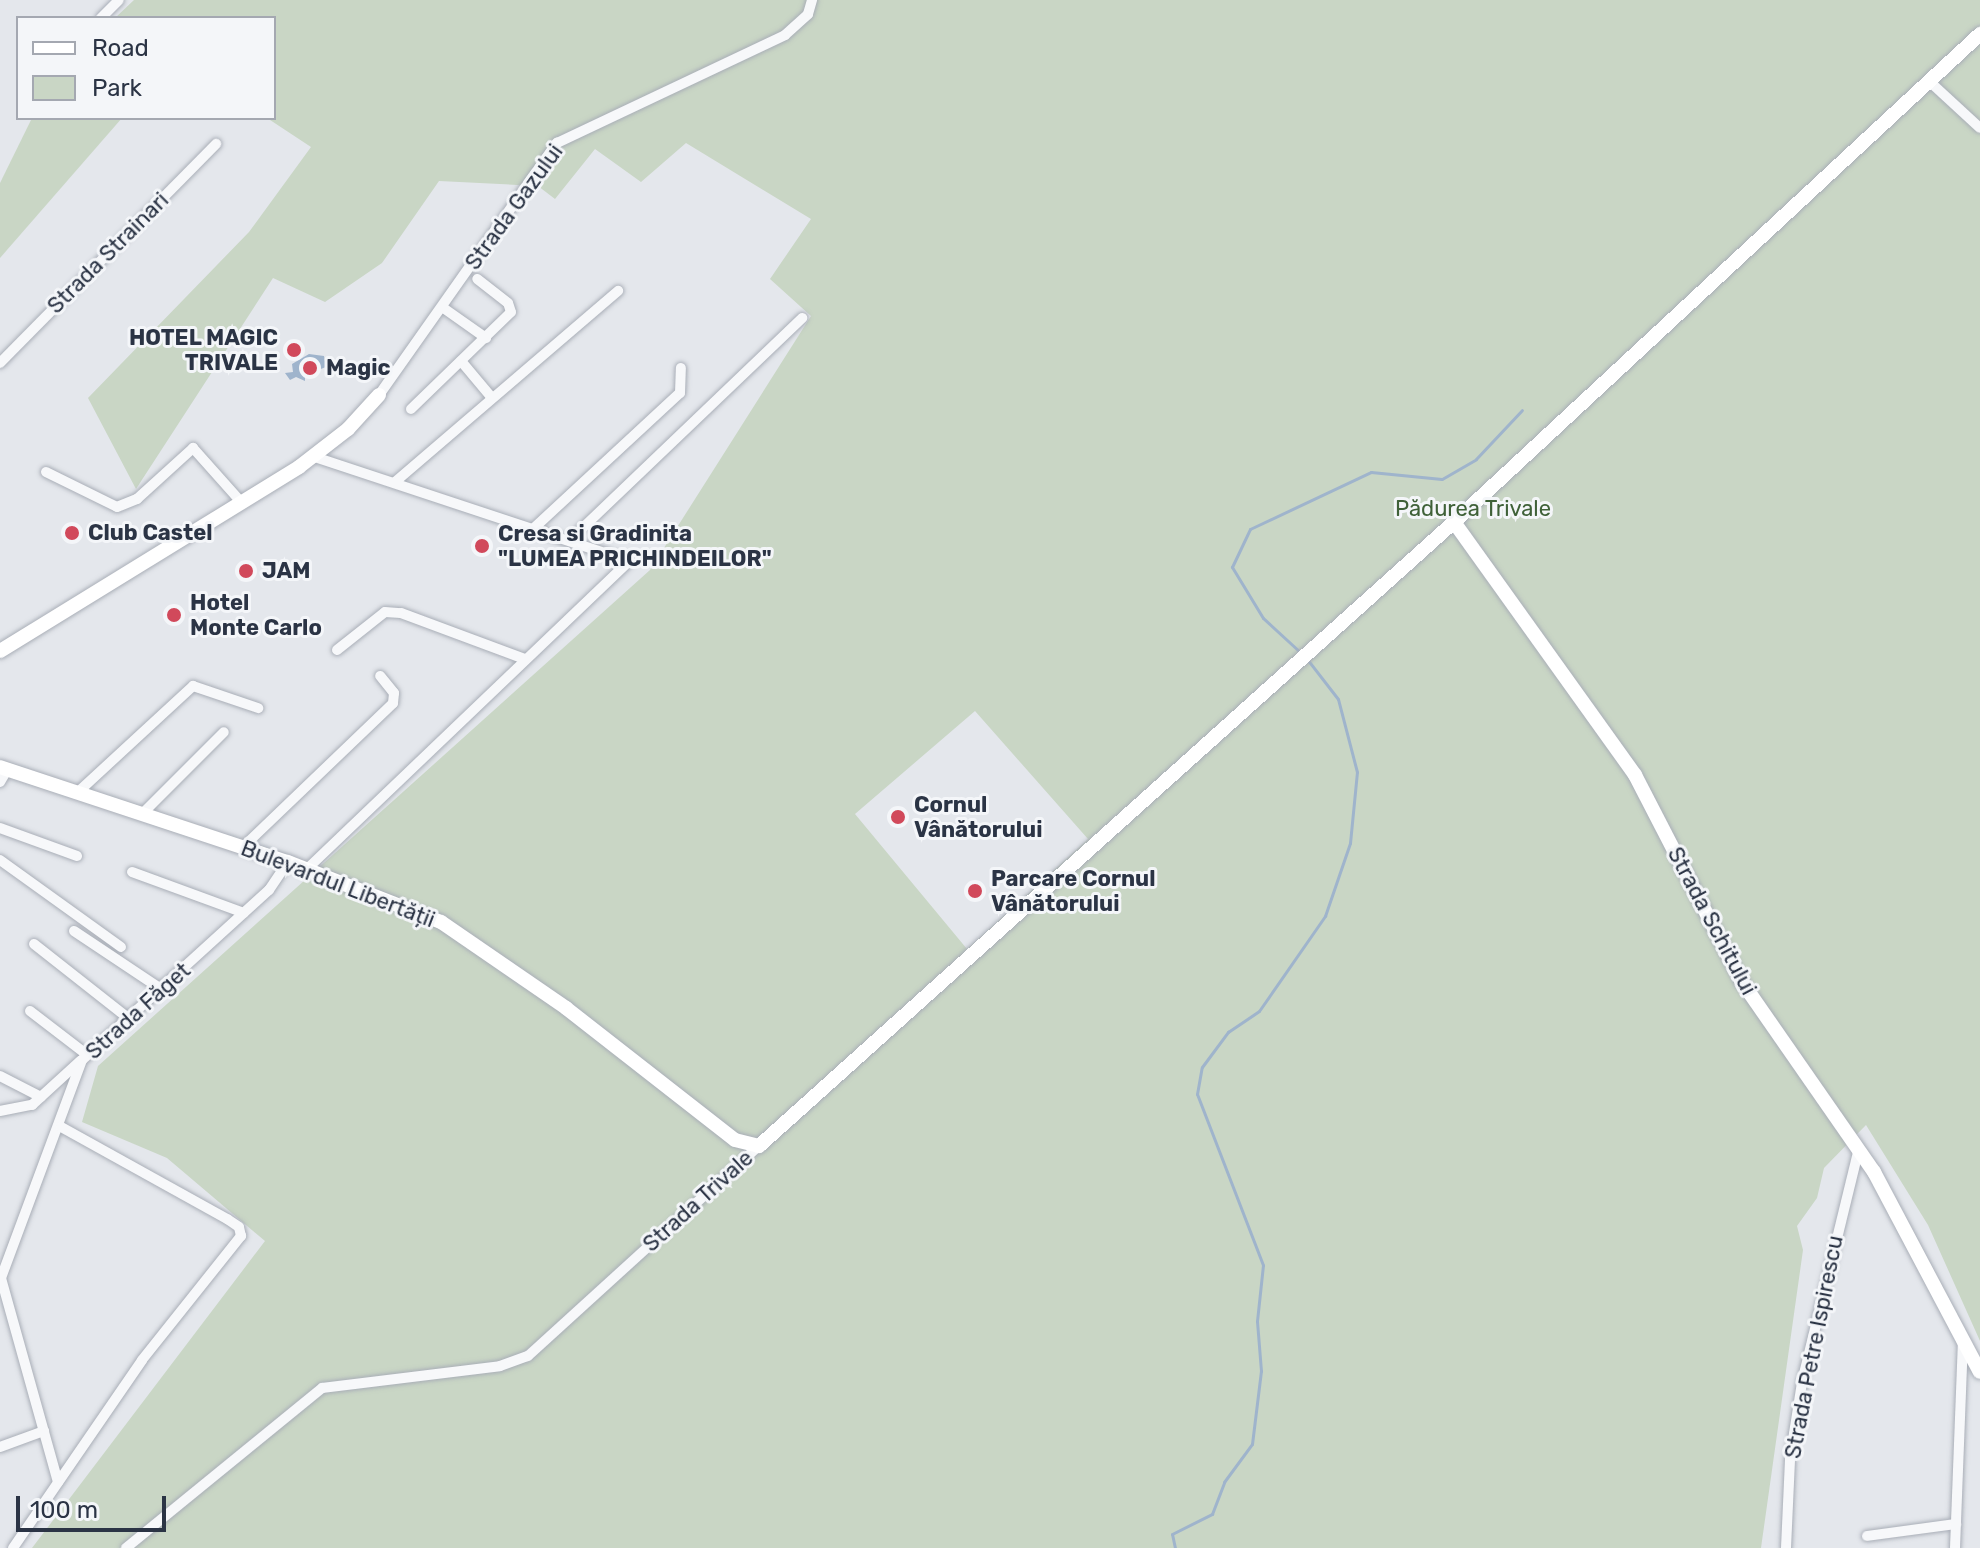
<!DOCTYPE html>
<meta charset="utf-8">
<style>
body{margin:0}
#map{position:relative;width:1980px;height:1548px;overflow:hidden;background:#e4e7ec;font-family:Rubik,sans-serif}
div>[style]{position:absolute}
.green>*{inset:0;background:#c9d6c5}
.water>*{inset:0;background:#9fb4cc}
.stream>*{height:3px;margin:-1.5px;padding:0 1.5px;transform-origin:1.5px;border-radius:1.5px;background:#9fb4cc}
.roads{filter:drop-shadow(0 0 2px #a9aeb7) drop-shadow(0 0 2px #a9aeb7)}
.street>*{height:10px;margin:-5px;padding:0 5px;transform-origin:5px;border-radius:5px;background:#f7f8fa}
.secondary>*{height:14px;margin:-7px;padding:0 7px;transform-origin:7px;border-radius:7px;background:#fff}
.dots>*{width:22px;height:22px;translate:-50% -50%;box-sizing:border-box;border:4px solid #f4f6f9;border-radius:50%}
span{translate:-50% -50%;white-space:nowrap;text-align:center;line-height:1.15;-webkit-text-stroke:6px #f4f6f9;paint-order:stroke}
.street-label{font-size:22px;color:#2b3445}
.poi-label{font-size:22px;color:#2b3445;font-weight:700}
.right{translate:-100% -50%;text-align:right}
.left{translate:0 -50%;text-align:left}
.park-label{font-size:22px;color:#3f6138}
.legend{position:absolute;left:16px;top:16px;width:260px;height:104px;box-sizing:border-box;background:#f4f6f9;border:2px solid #a4a8b1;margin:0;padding:10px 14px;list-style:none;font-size:24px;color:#2b3445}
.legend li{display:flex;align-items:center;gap:16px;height:40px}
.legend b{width:40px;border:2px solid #a4a8b1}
.scale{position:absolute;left:16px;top:1496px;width:150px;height:36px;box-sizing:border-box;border:4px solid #2b3445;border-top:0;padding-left:10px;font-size:24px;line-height:28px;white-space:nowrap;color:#2b3445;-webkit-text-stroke:6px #f4f6f9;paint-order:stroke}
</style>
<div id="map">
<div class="green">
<div style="clip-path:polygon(evenodd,134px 0,1980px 0,1980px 1341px,1928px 1225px,1866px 1125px,1824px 1168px,1817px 1198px,1797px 1226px,1803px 1250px,1761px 1548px,32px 1548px,265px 1241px,167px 1158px,82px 1122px,98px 1066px,650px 570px,811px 316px,770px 279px,811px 219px,686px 143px,641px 182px,595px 149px,555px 199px,538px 186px,439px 181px,382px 263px,325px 302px,273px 278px,136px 489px,88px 398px,249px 232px,311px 147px,267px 118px,274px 118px,274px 18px,115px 18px,134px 0,975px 711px,1088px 839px,967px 949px,855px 814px,975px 711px)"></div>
<div style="clip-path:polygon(32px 118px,122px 118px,0 258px,0 183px)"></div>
</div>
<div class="water">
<div style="clip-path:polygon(309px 354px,324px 356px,326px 367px,305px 375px,305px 381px,296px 377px,290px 380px,285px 373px,293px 372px,292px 364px)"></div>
</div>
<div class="stream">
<div style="left:1300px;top:652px;width:50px;rotate:-137.4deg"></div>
<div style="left:1263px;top:618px;width:60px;rotate:-121.3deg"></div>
<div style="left:1232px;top:567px;width:42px;rotate:-64.7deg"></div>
<div style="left:1250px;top:529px;width:134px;rotate:-25.2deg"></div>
<div style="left:1371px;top:472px;width:71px;rotate:5.6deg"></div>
<div style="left:1442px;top:479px;width:39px;rotate:-30deg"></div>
<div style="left:1476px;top:459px;width:67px;rotate:-46.8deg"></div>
<div style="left:1175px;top:1548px;width:14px;rotate:-102deg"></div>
<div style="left:1172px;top:1534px;width:45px;rotate:-26.6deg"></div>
<div style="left:1212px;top:1514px;width:34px;rotate:-69deg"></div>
<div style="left:1224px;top:1482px;width:47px;rotate:-53.6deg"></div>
<div style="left:1252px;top:1444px;width:74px;rotate:-83deg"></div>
<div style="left:1261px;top:1371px;width:50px;rotate:-94.6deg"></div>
<div style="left:1257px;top:1321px;width:56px;rotate:-83.9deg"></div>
<div style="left:1263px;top:1265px;width:183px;rotate:-111.1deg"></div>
<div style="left:1197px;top:1094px;width:27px;rotate:-80deg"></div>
<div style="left:1202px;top:1067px;width:44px;rotate:-53.4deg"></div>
<div style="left:1228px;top:1032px;width:37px;rotate:-34deg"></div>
<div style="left:1259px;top:1011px;width:116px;rotate:-55.2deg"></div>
<div style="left:1325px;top:916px;width:77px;rotate:-71.1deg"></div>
<div style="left:1350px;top:843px;width:71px;rotate:-84.4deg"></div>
<div style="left:1357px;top:772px;width:75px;rotate:-104.6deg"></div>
<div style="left:1338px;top:699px;width:51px;rotate:-127.8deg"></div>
</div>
<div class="roads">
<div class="street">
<div style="left:101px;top:18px;width:25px;rotate:-45deg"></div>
<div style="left:1929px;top:81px;width:69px;rotate:42.7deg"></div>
<div style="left:442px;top:307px;width:54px;rotate:35.2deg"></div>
<div style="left:461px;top:361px;width:48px;rotate:50deg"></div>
<div style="left:0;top:363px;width:308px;rotate:-45.4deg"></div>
<div style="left:379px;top:395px;width:309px;rotate:-54.8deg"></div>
<div style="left:557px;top:143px;width:252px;rotate:-25.3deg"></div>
<div style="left:785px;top:35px;width:31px;rotate:-42deg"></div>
<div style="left:808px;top:14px;width:15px;rotate:-74deg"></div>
<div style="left:411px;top:409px;width:139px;rotate:-44.1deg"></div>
<div style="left:511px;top:312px;width:9px;rotate:-108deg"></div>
<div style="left:508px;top:303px;width:39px;rotate:-142deg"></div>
<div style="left:46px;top:472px;width:79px;rotate:26.2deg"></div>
<div style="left:117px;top:507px;width:22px;rotate:-22deg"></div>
<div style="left:137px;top:499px;width:76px;rotate:-42.3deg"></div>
<div style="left:193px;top:448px;width:74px;rotate:48.3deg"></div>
<div style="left:395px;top:482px;width:294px;rotate:-40.6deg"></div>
<div style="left:534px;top:528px;width:199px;rotate:-42.8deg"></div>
<div style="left:680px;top:393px;width:25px;rotate:-88deg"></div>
<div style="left:571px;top:539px;width:320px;rotate:-43.7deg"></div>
<div style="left:337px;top:650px;width:61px;rotate:-38.4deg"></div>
<div style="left:385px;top:612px;width:16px;rotate:4deg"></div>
<div style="left:401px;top:613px;width:132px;rotate:20.4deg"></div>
<div style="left:0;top:782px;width:14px;rotate:-60deg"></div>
<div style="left:77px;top:793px;width:158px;rotate:-42.7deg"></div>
<div style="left:193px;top:686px;width:69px;rotate:18.7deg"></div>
<div style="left:141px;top:815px;width:117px;rotate:-45deg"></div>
<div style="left:0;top:828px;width:82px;rotate:20deg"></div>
<div style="left:243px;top:847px;width:208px;rotate:-43.8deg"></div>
<div style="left:393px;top:703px;width:10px;rotate:-84deg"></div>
<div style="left:394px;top:693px;width:22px;rotate:-129deg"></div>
<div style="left:0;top:860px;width:149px;rotate:35.7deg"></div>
<div style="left:307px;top:869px;width:446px;rotate:-43.7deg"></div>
<div style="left:629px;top:561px;width:331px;rotate:-161.7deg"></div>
<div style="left:132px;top:872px;width:119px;rotate:20.1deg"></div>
<div style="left:74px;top:931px;width:105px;rotate:33.7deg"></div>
<div style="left:34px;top:944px;width:120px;rotate:38.2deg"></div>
<div style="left:30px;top:1011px;width:71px;rotate:37.5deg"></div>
<div style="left:0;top:1076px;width:46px;rotate:27.1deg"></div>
<div style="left:0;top:1111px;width:33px;rotate:-11deg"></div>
<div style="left:32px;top:1105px;width:65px;rotate:-42.5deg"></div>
<div style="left:1px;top:1278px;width:233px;rotate:-69.6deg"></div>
<div style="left:82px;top:1060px;width:253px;rotate:-42.3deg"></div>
<div style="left:269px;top:890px;width:34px;rotate:-56deg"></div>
<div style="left:1px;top:1278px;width:212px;rotate:74.4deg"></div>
<div style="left:0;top:1447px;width:47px;rotate:-20deg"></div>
<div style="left:1867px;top:1536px;width:90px;rotate:-7.7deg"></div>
<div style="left:13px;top:1548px;width:228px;rotate:-55.5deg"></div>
<div style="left:142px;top:1360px;width:159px;rotate:-51.4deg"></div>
<div style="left:241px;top:1236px;width:9px;rotate:-103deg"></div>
<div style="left:239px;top:1227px;width:14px;rotate:-146deg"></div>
<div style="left:227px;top:1219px;width:190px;rotate:-151deg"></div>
<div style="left:126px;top:1548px;width:253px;rotate:-39.2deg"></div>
<div style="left:322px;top:1388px;width:179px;rotate:-7deg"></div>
<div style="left:500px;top:1366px;width:30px;rotate:-20deg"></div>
<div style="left:528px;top:1356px;width:312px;rotate:-42.3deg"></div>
<div style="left:1786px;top:1548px;width:89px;rotate:-87.4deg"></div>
<div style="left:1790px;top:1459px;width:78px;rotate:-81.1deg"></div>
<div style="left:1802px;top:1382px;width:240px;rotate:-76.3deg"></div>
<div style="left:1955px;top:1548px;width:210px;rotate:-87.8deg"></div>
</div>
<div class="secondary">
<div style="left:1454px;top:522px;width:311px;rotate:54.4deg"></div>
<div style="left:1635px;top:775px;width:233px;rotate:62.7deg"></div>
<div style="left:1742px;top:982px;width:231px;rotate:55.2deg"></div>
<div style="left:1874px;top:1172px;width:226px;rotate:62.1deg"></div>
<div style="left:0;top:651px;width:351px;rotate:-31.6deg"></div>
<div style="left:299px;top:467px;width:62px;rotate:-37.8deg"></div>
<div style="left:348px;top:429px;width:46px;rotate:-47.6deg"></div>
<div style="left:0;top:767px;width:303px;rotate:18.3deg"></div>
<div style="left:288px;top:862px;width:164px;rotate:21.4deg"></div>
<div style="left:441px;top:922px;width:152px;rotate:34.5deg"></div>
<div style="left:566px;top:1008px;width:214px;rotate:38deg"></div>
<div style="left:735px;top:1140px;width:25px;rotate:14deg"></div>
<div style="left:759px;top:1146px;width:934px;rotate:-41.92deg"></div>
<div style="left:1454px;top:522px;width:718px;rotate:-42.85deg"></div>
</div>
</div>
<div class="dots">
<div style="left:294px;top:350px;background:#d1495b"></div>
<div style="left:310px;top:368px;background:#d1495b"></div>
<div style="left:72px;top:533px;background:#d1495b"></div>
<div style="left:482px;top:546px;background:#d1495b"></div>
<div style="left:246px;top:571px;background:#d1495b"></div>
<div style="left:174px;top:615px;background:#d1495b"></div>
<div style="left:898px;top:817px;background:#d1495b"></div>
<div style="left:975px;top:891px;background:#d1495b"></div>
</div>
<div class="street-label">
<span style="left:514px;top:207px;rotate:-54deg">Strada Gazului</span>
<span style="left:108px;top:253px;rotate:-45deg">Strada Strainari</span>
<span style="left:338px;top:884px;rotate:21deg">Bulevardul Libertății</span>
<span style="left:1712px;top:921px;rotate:62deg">Strada Schitului</span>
<span style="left:138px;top:1011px;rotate:-42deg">Strada Făget</span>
<span style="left:698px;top:1201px;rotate:-42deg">Strada Trivale</span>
<span style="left:1814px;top:1347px;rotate:-79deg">Strada Petre Ispirescu</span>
</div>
<div class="poi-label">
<span class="right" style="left:278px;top:350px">HOTEL MAGIC<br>TRIVALE</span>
<span class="left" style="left:326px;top:368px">Magic</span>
<span class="left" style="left:88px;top:533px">Club Castel</span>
<span class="left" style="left:498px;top:546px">Cresa si Gradinita<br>"LUMEA PRICHINDEILOR"</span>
<span class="left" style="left:262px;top:571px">JAM</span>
<span class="left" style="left:190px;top:615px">Hotel<br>Monte Carlo</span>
<span class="left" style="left:914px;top:817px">Cornul<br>Vânătorului</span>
<span class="left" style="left:991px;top:891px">Parcare Cornul<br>Vânătorului</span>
</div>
<div class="park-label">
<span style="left:1473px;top:509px">Pădurea Trivale</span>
</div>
<ul class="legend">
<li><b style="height:10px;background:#fff"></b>Road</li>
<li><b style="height:22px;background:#c9d6c5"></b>Park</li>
</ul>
<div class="scale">100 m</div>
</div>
